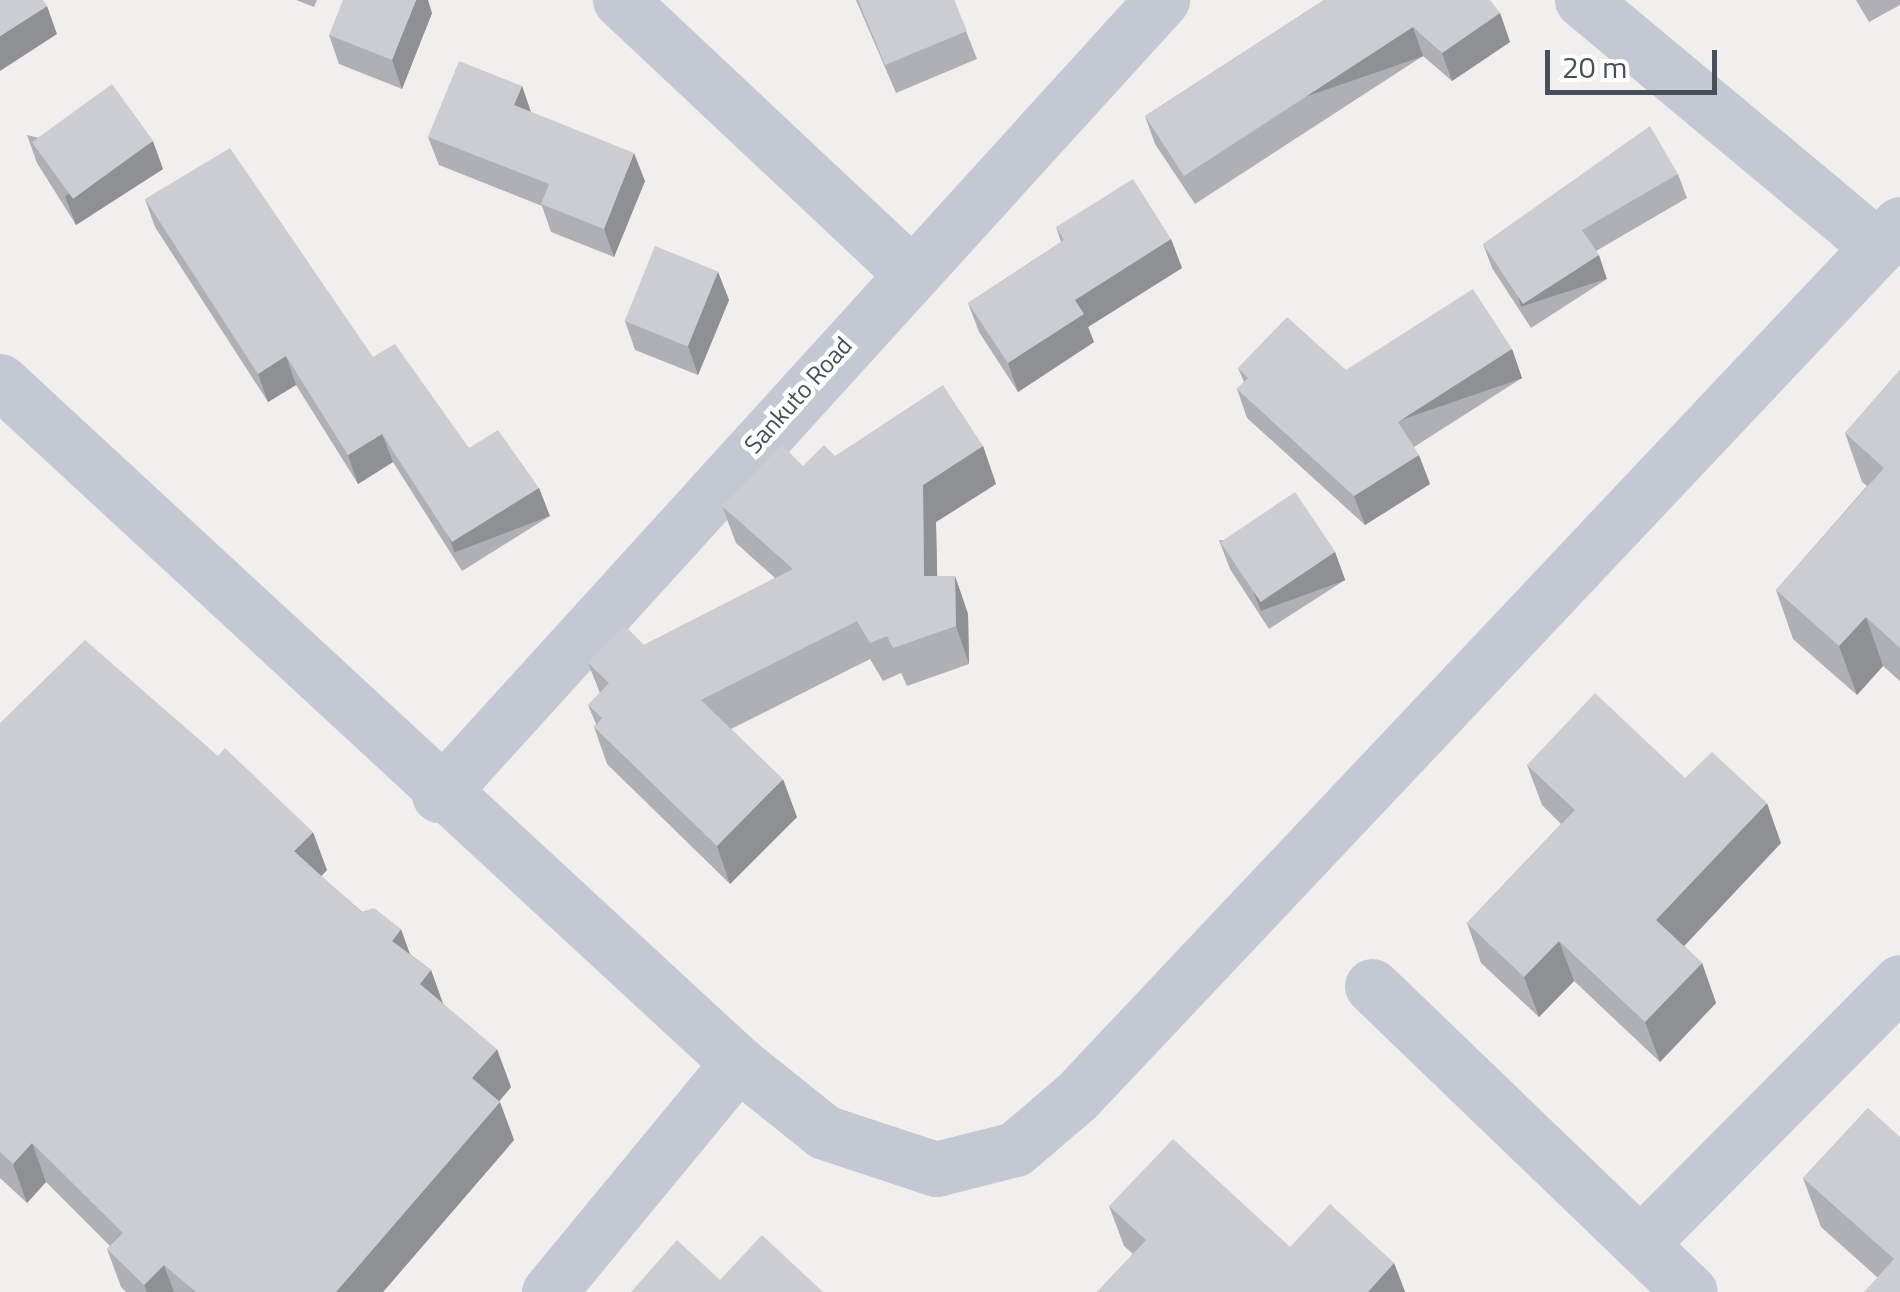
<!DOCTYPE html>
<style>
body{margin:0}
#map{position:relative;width:1900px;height:1292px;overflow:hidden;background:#f1efee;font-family:"Titillium Web",sans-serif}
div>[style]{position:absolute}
.street>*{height:55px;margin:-27.5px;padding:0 27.5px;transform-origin:27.5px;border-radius:27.5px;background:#c3c8d2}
.wall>*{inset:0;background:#afb0b5}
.shaded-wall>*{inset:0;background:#8f9093;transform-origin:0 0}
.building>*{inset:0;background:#cccdd2;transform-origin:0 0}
span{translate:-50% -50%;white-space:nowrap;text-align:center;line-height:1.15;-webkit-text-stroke:9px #fff;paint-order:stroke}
.street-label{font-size:25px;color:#484f5a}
.scale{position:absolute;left:1545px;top:50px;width:172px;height:45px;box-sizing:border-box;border:5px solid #484f5a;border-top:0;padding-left:12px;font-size:30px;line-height:35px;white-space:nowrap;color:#484f5a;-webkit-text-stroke:8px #fff;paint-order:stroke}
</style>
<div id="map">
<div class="street">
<div style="left:620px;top:0;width:396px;rotate:43.2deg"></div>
<div style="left:1582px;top:0;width:386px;rotate:39.8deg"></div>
<div style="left:0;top:381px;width:1005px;rotate:42.74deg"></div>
<div style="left:738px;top:1063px;width:110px;rotate:38.7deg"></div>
<div style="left:824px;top:1132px;width:118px;rotate:18.3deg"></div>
<div style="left:936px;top:1169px;width:81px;rotate:-14.2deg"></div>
<div style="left:1015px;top:1149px;width:82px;rotate:-40.5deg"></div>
<div style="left:1077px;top:1096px;width:1199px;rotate:-46.66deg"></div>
<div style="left:439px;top:795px;width:1075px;rotate:-47.72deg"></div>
<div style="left:1372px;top:986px;width:441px;rotate:43.9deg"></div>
<div style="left:1640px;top:1244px;width:369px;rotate:-45.2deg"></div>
<div style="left:549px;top:1292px;width:297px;rotate:-50.5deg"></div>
</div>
<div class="wall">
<div style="clip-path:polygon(296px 0,317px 0,314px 7px)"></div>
<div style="clip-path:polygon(856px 0,954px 0,977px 59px,896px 93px)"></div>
<div style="clip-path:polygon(1324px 0,1500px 13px,1510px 42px,1452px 81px,1423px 56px,1195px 204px,1155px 144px,1145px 116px)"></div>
<div style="clip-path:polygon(1856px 0,1900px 0,1900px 5px,1869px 22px)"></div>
<div style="clip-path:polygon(432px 13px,402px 89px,339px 64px,329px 35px)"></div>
<div style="clip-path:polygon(522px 86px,531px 112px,645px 181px,614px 257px,551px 232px,542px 206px,439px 165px,428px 137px)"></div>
<div style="clip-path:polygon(27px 135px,163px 169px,76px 225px,37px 163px)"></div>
<div style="clip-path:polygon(1678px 174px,1687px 198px,1596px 251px,1607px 279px,1531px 328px,1492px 268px,1483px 244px)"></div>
<div style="clip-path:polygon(145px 199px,373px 357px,469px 448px,539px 488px,550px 516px,462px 571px,393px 462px,358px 484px,296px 385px,268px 402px,155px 227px)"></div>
<div style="clip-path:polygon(1056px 227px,1171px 239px,1182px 268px,1088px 327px,1094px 342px,1018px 392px,979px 332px,968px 303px,1061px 242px)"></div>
<div style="clip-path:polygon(718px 272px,729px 300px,698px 375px,635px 350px,625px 321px)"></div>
<div style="clip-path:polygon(1512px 349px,1522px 378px,1414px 447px,1430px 484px,1365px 525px,1247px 418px,1237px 389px,1244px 382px,1238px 368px,1346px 370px)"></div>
<div style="clip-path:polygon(1900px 370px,1900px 681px,1883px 666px,1857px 695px,1793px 639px,1776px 590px,1867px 486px,1862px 482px,1845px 433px)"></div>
<div style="clip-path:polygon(983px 446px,996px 484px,936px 522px,937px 576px,955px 576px,968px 614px,969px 664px,907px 686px,901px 673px,883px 681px,870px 659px,731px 729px,797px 817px,730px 884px,607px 764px,594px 727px,596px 724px,588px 705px,600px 693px,588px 663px,644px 645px,775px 578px,736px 543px,722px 506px,803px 466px,835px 456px)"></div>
<div style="clip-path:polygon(1219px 540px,1335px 552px,1345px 580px,1269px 629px,1230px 569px)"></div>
<div style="clip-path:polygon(0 723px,327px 870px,321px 876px,410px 954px,431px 970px,442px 1002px,511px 1087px,499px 1101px,514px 1140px,383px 1292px,126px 1292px,121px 1287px,107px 1249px,110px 1246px,46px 1182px,27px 1203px,0 1178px)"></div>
<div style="clip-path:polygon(1527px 765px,1685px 778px,1781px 843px,1684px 946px,1702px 963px,1716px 1003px,1660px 1062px,1574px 981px,1539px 1017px,1481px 963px,1467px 923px,1561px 824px,1542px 805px)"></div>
<div style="clip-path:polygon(1868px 1108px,1900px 1292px,1877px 1277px,1821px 1227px,1803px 1178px)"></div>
<div style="clip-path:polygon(1109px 1206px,1290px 1247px,1394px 1263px,1405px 1292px,1097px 1292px,1133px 1254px,1124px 1246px)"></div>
</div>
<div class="shaded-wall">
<div style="clip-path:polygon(416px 0,428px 0,432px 13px,402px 89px,392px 60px)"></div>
<div style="clip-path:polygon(47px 6px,57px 34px,0 71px,0 36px)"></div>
<div style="clip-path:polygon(1500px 13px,1510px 42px,1452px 81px,1442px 53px)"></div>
<div style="left:1413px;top:27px;width:31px;height:273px;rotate:71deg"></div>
<div style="clip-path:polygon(522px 86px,532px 115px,514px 105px)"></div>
<div style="clip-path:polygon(153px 141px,163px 169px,76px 225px,65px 196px)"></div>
<div style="clip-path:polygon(634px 153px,645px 181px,614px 257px,604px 229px)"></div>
<div style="clip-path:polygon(1171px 239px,1182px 268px,1088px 327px,1094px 342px,1018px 392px,1008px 363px,1075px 300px)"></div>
<div style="left:1599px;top:255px;width:25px;height:90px;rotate:72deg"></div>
<div style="clip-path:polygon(718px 272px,729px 300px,698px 375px,688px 346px)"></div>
<div style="left:1512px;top:349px;width:31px;height:135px;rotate:71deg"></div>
<div style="clip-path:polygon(286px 356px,296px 385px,268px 402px,258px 374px)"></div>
<div style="clip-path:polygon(382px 434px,393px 462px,358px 484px,348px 455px)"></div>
<div style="clip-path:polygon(983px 446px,996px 484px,936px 522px,938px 614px,924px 576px,923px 485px)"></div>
<div style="clip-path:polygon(1419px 455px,1430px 484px,1365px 525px,1354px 496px)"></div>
<div style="left:539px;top:488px;width:30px;height:102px;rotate:69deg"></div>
<div style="left:1335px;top:552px;width:30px;height:90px;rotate:70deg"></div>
<div style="clip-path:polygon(955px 576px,968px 614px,969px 664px,956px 626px)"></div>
<div style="clip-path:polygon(1866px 617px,1883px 666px,1857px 695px,1839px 646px)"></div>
<div style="clip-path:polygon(783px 779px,797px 817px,730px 884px,717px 846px)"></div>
<div style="clip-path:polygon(1767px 803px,1781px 843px,1671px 960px,1656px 920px)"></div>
<div style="clip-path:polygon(313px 832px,327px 870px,308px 890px,294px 851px)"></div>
<div style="clip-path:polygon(401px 929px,415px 968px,392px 941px)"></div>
<div style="clip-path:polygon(1559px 941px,1574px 981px,1539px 1017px,1524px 977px)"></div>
<div style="clip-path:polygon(1702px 963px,1716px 1003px,1660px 1062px,1645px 1022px)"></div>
<div style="clip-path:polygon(431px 970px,445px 1009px,420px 984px)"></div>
<div style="clip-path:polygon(497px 1049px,511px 1087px,486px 1117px,472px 1078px)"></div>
<div style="clip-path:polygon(500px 1102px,514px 1140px,383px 1292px,336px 1292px)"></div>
<div style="clip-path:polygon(32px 1143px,46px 1182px,27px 1203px,13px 1164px)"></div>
<div style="clip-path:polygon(1394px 1263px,1405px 1292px,1368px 1292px)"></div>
<div style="clip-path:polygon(164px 1265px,174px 1292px,147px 1292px,144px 1285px)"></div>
</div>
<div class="building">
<div style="clip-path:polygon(0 0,43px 0,47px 6px,0 36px)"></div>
<div style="clip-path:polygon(343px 0,416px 0,392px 60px,329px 35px)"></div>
<div style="clip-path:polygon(858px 0,954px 0,967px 31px,885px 65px)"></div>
<div style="clip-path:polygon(1324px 0,1490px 0,1500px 13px,1442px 53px,1413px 27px,1184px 176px,1145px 116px)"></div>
<div style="clip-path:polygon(459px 61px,522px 86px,514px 105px,634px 153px,604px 229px,541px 204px,549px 184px,428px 137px)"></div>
<div style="left:112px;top:84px;width:70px;height:99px;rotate:54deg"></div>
<div style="clip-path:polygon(1650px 126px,1678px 174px,1582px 230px,1599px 255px,1523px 304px,1483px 244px)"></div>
<div style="clip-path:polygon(230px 148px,373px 357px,395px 344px,469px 448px,498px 430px,539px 488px,452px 542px,382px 434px,348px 455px,286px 356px,258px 374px,145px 199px)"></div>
<div style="clip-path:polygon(1133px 179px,1171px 239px,1075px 300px,1084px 314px,1008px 363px,968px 303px,1064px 240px,1056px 227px)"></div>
<div style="left:655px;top:246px;width:68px;height:81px;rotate:22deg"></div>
<div style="clip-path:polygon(1473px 289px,1512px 349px,1398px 422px,1419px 455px,1354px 496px,1237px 389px,1248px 378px,1238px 368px,1287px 317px,1346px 370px)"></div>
<div style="clip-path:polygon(1900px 370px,1900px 648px,1866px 617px,1839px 646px,1776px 590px,1884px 468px,1845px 433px)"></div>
<div style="clip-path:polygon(943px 385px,983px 446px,923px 485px,924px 576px,955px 576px,956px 626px,893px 648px,887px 636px,870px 643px,857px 621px,701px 700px,783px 779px,717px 846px,594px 727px,602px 718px,588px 705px,609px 683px,588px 663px,624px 625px,644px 645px,793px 569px,722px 506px,782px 445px,803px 466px,824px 445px,835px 456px)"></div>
<div style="left:1295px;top:492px;width:72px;height:90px;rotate:56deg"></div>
<div style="clip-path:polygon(85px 640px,218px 756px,225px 748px,313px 832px,294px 851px,361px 912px,374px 908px,401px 929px,392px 941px,431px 970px,420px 984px,497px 1049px,472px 1078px,500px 1102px,336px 1292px,196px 1292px,164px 1265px,144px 1285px,107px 1249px,123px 1233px,32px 1143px,13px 1164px,0 1152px,0 723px)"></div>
<div style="clip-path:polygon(1595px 693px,1685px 778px,1712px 752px,1767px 803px,1656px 920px,1702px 963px,1645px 1022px,1559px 941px,1524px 977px,1467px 923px,1575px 810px,1527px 765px)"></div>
<div style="clip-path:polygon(1868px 1108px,1900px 1137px,1900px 1292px,1864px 1292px,1894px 1259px,1803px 1178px)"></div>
<div style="clip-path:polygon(1173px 1139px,1290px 1247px,1330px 1204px,1394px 1263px,1368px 1292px,1097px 1292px,1146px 1240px,1109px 1206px)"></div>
<div style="clip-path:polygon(762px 1235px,823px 1292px,631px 1292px,677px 1240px,720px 1280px)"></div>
</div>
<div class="street-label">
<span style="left:798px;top:395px;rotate:-48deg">Sankuto Road</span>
</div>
<div class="scale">20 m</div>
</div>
